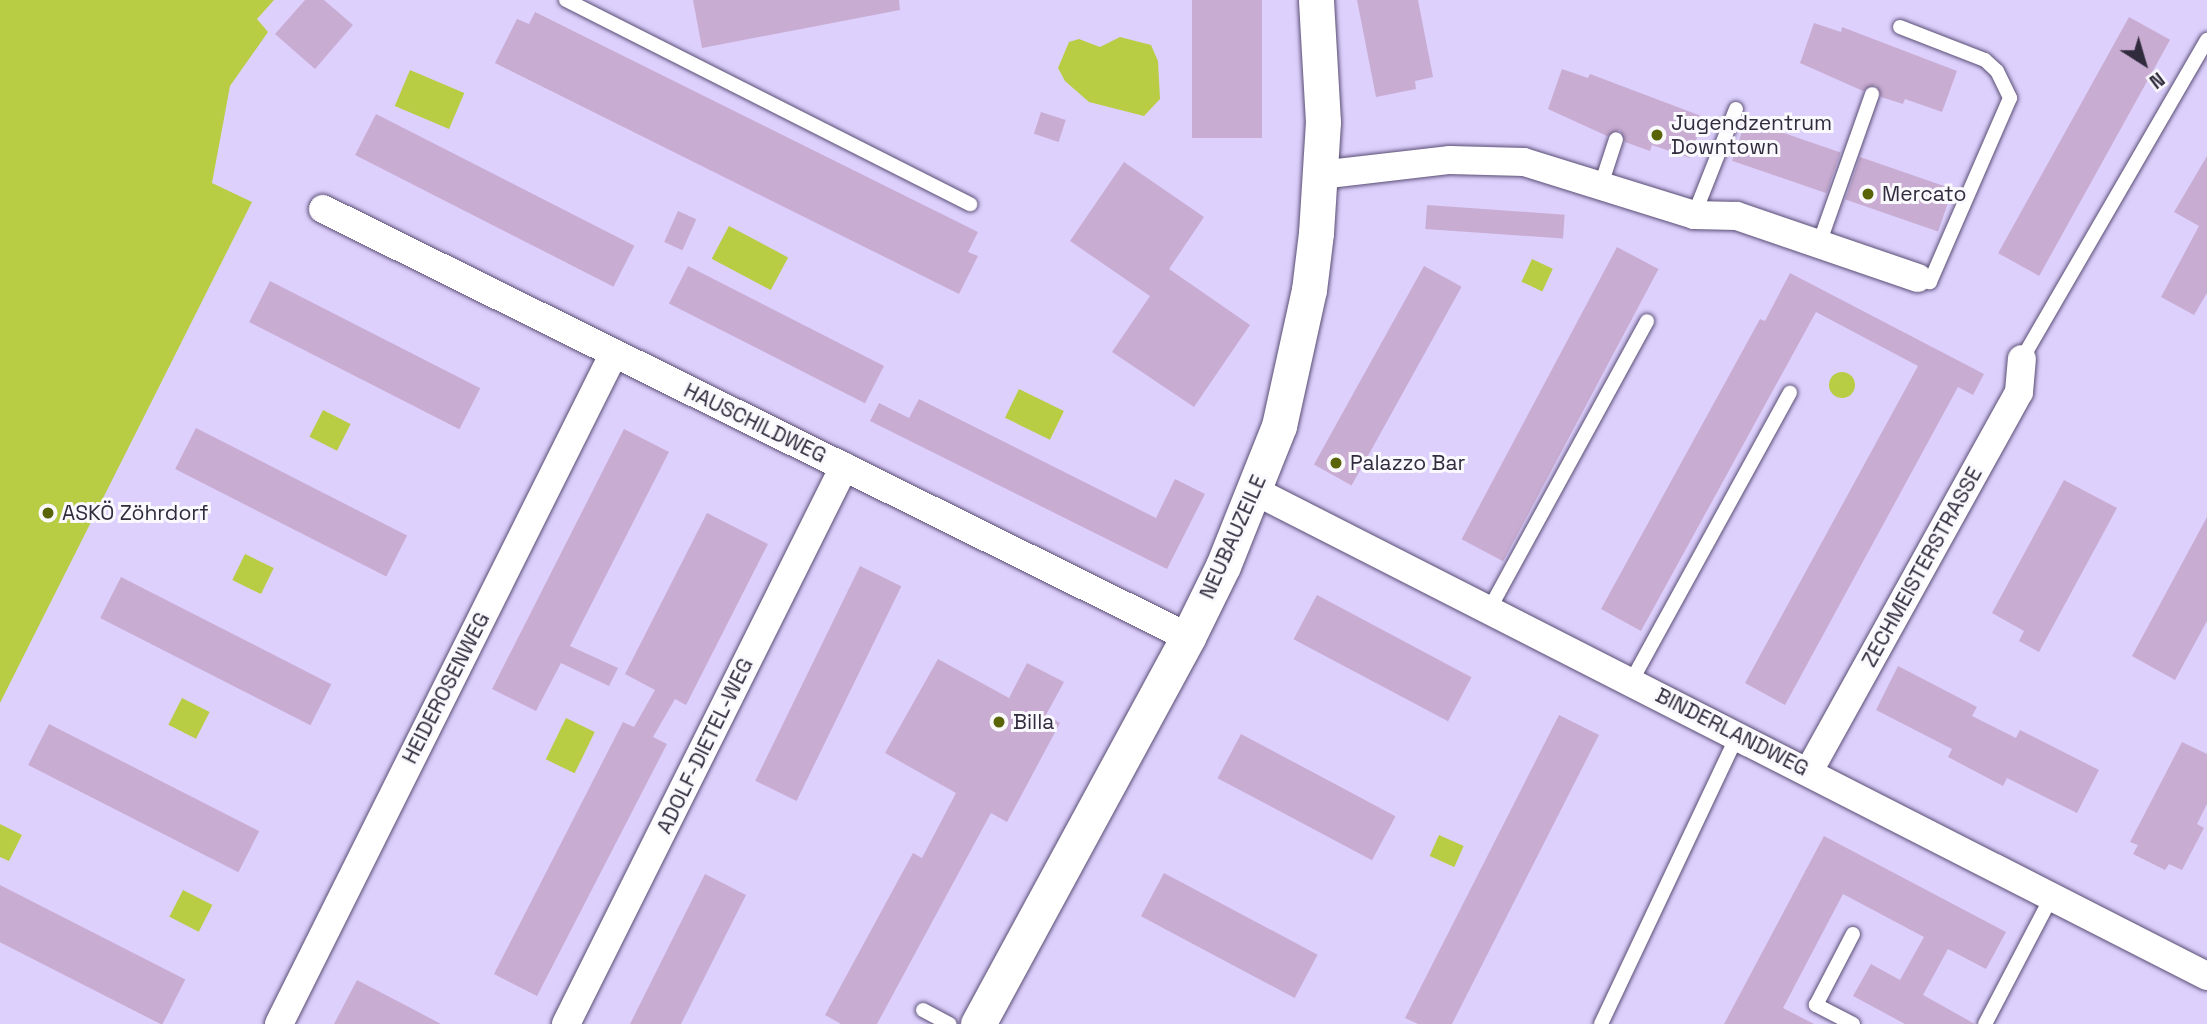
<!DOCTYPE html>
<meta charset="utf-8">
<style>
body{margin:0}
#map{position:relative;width:2207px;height:1024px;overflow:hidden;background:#ddd0fd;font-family:"Space Grotesk",sans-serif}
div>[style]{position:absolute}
.green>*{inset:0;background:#b8cd44;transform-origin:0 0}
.round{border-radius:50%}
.building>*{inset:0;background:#c9acd2;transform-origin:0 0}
.roads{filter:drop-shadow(0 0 2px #5a4e74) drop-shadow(0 0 2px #5a4e74)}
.service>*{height:14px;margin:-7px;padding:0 7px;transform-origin:7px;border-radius:7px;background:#fff}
.minor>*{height:28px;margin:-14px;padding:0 14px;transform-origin:14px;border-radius:14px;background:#fff}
.tertiary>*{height:35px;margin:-17.5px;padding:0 17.5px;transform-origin:17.5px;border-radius:17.5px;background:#fff}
.dots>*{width:19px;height:19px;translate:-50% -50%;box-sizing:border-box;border:4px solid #faf9fd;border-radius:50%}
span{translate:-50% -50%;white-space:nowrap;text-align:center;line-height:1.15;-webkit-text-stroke:6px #faf9fd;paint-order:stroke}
.poi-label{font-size:21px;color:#312c3d}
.left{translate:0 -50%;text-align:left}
.street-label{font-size:21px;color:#312c3d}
.north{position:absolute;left:2109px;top:28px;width:70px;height:70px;-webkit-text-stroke:5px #faf9fd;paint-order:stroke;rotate:143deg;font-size:19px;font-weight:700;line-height:28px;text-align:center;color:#312c3d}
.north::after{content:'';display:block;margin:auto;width:24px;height:32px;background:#312c3d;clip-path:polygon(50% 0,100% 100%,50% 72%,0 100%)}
</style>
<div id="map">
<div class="green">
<div style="clip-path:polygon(0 0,274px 0,257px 19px,268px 32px,230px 86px,212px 183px,252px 202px,0 703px)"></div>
<div style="clip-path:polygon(1120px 37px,1151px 45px,1158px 61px,1160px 99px,1144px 116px,1089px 102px,1065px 81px,1058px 68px,1069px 42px,1079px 39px,1100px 47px)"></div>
<div style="left:410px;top:70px;width:59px;height:39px;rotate:23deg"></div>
<div style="left:729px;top:226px;width:67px;height:37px;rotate:28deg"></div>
<div style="left:1532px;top:259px;width:23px;height:25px;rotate:25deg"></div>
<div class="round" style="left:1829px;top:372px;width:26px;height:26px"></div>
<div style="left:1019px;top:389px;width:50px;height:32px;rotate:26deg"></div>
<div style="left:323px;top:410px;width:31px;height:30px;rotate:27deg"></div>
<div style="left:245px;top:554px;width:32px;height:29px;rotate:26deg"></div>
<div style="left:182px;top:698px;width:31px;height:30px;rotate:27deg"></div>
<div style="left:566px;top:718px;width:32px;height:46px;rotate:26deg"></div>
<div style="clip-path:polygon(0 824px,22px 835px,9px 861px,0 857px)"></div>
<div style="left:1439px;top:835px;width:27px;height:23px;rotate:24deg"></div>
<div style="left:183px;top:890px;width:33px;height:30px;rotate:27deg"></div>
</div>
<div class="building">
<div style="clip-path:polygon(305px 0,324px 0,353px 25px,315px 69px,275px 34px)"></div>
<div style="clip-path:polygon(693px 0,899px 0,900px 10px,702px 48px)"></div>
<div style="left:1192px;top:0;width:70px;height:138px"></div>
<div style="clip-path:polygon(1357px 0,1418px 0,1433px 77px,1415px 81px,1416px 89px,1376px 97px)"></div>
<div style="clip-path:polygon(535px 12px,978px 232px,968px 252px,978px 256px,959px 294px,495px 63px,517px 19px,529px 24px)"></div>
<div style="left:2129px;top:17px;width:47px;height:270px;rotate:29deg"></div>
<div style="clip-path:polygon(1814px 23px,1841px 32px,1842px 27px,1957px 71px,1942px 112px,1905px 99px,1903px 104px,1881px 97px,1876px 85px,1863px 91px,1800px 63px)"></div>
<div style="clip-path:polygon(1562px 69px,1588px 78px,1590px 74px,1704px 117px,1690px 158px,1652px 145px,1650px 151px,1625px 142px,1620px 130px,1607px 136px,1548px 109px)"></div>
<div style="left:1041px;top:112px;width:26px;height:23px;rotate:18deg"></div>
<div style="left:376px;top:114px;width:290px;height:46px;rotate:27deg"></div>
<div style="left:1746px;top:120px;width:100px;height:43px;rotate:19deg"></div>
<div style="clip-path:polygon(2207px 156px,2207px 293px,2194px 315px,2161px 297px,2199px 226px,2174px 212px)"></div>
<div style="left:1860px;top:157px;width:98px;height:45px;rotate:19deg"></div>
<div style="clip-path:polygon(1124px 162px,1204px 217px,1169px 269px,1250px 325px,1194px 407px,1112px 352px,1150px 296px,1070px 241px)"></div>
<div style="left:1427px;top:205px;width:138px;height:24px;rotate:4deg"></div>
<div style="left:678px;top:211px;width:20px;height:34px;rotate:24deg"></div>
<div style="left:1617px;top:247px;width:47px;height:331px;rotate:28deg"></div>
<div style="left:688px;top:266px;width:220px;height:42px;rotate:27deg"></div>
<div style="left:1424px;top:266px;width:43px;height:227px;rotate:29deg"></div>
<div style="clip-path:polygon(1790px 273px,1984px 374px,1973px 395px,1958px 387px,1785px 705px,1745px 683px,1918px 366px,1816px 312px,1641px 631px,1601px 609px,1760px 319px,1765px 321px)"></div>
<div style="left:270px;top:281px;width:236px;height:46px;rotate:27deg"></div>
<div style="clip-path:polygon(919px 399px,1156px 518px,1175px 479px,1205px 494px,1167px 569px,870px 421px,879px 403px,909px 418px)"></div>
<div style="left:196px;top:428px;width:237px;height:46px;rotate:27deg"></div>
<div style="clip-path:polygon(624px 429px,669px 452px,570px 646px,618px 668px,609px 686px,561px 663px,536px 711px,492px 689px)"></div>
<div style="clip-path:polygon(2064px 480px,2117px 508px,2039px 652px,2019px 641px,2024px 631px,1992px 613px)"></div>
<div style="clip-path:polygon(707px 513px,768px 544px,686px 705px,675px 699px,653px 737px,667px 744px,537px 996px,494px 974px,623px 722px,634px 727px,655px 690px,625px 674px)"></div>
<div style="clip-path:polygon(2207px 517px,2207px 621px,2175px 680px,2132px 656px)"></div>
<div style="left:860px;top:566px;width:46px;height:239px;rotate:26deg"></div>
<div style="left:121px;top:577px;width:236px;height:46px;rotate:27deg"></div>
<div style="left:1317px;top:595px;width:175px;height:50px;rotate:28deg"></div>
<div style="clip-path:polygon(938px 659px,1009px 698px,1027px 663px,1064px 682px,1046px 715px,1060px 723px,1007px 822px,991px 813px,877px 1024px,841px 1024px,825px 1015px,913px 853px,922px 858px,956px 793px,885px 753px)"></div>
<div style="clip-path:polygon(1898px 666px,1977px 707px,1972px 716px,2016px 738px,2020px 730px,2099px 770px,2077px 813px,2007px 778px,2003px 786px,1948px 757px,1952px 749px,1876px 710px)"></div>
<div style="clip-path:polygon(1559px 715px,1599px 735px,1452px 1024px,1418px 1024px,1405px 1018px)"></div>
<div style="left:49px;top:724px;width:236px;height:46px;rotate:27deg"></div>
<div style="left:1241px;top:734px;width:175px;height:50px;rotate:28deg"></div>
<div style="clip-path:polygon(2182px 742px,2207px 754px,2207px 804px,2197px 824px,2204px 828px,2182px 870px,2169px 864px,2165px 870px,2133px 854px,2138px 845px,2130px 842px)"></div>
<div style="clip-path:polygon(1824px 836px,2006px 932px,1986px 969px,1948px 949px,1923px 995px,1975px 1024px,1905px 1024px,1853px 996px,1871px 964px,1900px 980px,1924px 937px,1843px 894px,1783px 1008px,1814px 1024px,1724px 1024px)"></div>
<div style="left:1164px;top:873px;width:174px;height:49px;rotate:28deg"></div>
<div style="clip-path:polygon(705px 874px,746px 895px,681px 1024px,630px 1024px)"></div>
<div style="left:0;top:885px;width:208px;height:51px;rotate:27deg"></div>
<div style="clip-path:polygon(357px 980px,405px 1005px,441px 1024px,334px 1024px)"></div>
</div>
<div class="roads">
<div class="service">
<div style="left:566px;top:0;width:453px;rotate:26.8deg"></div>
<div style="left:1900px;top:27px;width:91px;rotate:21.2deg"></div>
<div style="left:1985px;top:60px;width:16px;rotate:43deg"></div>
<div style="left:1997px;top:71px;width:30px;rotate:64deg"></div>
<div style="left:2010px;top:98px;width:201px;rotate:113.5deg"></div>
<div style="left:1930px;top:282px;width:13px;rotate:-162deg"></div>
<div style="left:1601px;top:185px;width:48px;rotate:-71.9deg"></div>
<div style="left:1694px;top:215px;width:114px;rotate:-68.4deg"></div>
<div style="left:1819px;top:244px;width:159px;rotate:-70.5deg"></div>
<div style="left:2022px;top:359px;width:369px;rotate:-59.9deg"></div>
<div style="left:1490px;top:608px;width:327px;rotate:-61.3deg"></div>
<div style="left:1632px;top:680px;width:328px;rotate:-61.2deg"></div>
<div style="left:923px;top:1010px;width:30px;rotate:28deg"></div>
<div style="left:1601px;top:1024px;width:321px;rotate:-64.7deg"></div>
<div style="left:1853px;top:1024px;width:42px;rotate:-152.8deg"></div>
<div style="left:1816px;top:1005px;width:80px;rotate:-62.5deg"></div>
<div style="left:1985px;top:1024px;width:144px;rotate:-62.4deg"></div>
</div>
<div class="minor">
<div style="left:1320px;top:175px;width:131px;rotate:-6.6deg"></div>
<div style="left:1450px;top:160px;width:74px;rotate:1.5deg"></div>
<div style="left:1524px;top:162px;width:178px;rotate:17.3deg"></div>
<div style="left:1694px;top:215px;width:43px;rotate:1.3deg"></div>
<div style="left:1737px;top:216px;width:191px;rotate:18.9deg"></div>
<div style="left:323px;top:209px;width:965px;rotate:26.33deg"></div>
<div style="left:1255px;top:491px;width:1068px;rotate:27deg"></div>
<div style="left:1809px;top:771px;width:433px;rotate:-61deg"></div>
<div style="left:2019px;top:392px;width:33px;rotate:-85deg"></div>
<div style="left:279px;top:1024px;width:750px;rotate:-63.47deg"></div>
<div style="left:566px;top:1024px;width:623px;rotate:-63.48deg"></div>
</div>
<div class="tertiary">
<div style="left:978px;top:1024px;width:440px;rotate:-61.5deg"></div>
<div style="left:1188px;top:637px;width:79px;rotate:-63.8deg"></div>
<div style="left:1223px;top:566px;width:151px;rotate:-68.2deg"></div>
<div style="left:1279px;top:426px;width:139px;rotate:-77.6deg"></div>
<div style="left:1309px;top:290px;width:57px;rotate:-83deg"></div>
<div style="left:1316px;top:233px;width:111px;rotate:-86.4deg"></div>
<div style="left:1323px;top:122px;width:122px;rotate:-93.3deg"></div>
</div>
</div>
<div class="dots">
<div style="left:1657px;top:135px;background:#586407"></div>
<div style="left:1868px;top:194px;background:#586407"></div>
<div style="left:1336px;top:463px;background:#586407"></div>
<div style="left:48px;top:513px;background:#586407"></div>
<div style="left:999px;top:722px;background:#586407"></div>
</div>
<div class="poi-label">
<span class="left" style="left:1671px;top:135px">Jugendzentrum<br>Downtown</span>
<span class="left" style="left:1882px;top:194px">Mercato</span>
<span class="left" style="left:1350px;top:463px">Palazzo Bar</span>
<span class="left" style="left:62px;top:513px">ASKÖ Zöhrdorf</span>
<span class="left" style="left:1013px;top:722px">Billa</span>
</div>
<div class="street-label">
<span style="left:755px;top:423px;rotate:26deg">HAUSCHILDWEG</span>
<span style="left:1233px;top:537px;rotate:-66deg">NEUBAUZEILE</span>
<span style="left:1922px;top:567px;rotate:-61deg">ZECHMEISTERSTRASSE</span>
<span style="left:446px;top:688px;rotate:-63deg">HEIDEROSENWEG</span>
<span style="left:1732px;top:732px;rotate:27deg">BINDERLANDWEG</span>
<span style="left:705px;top:746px;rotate:-64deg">ADOLF-DIETEL-WEG</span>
</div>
<div class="north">N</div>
</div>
